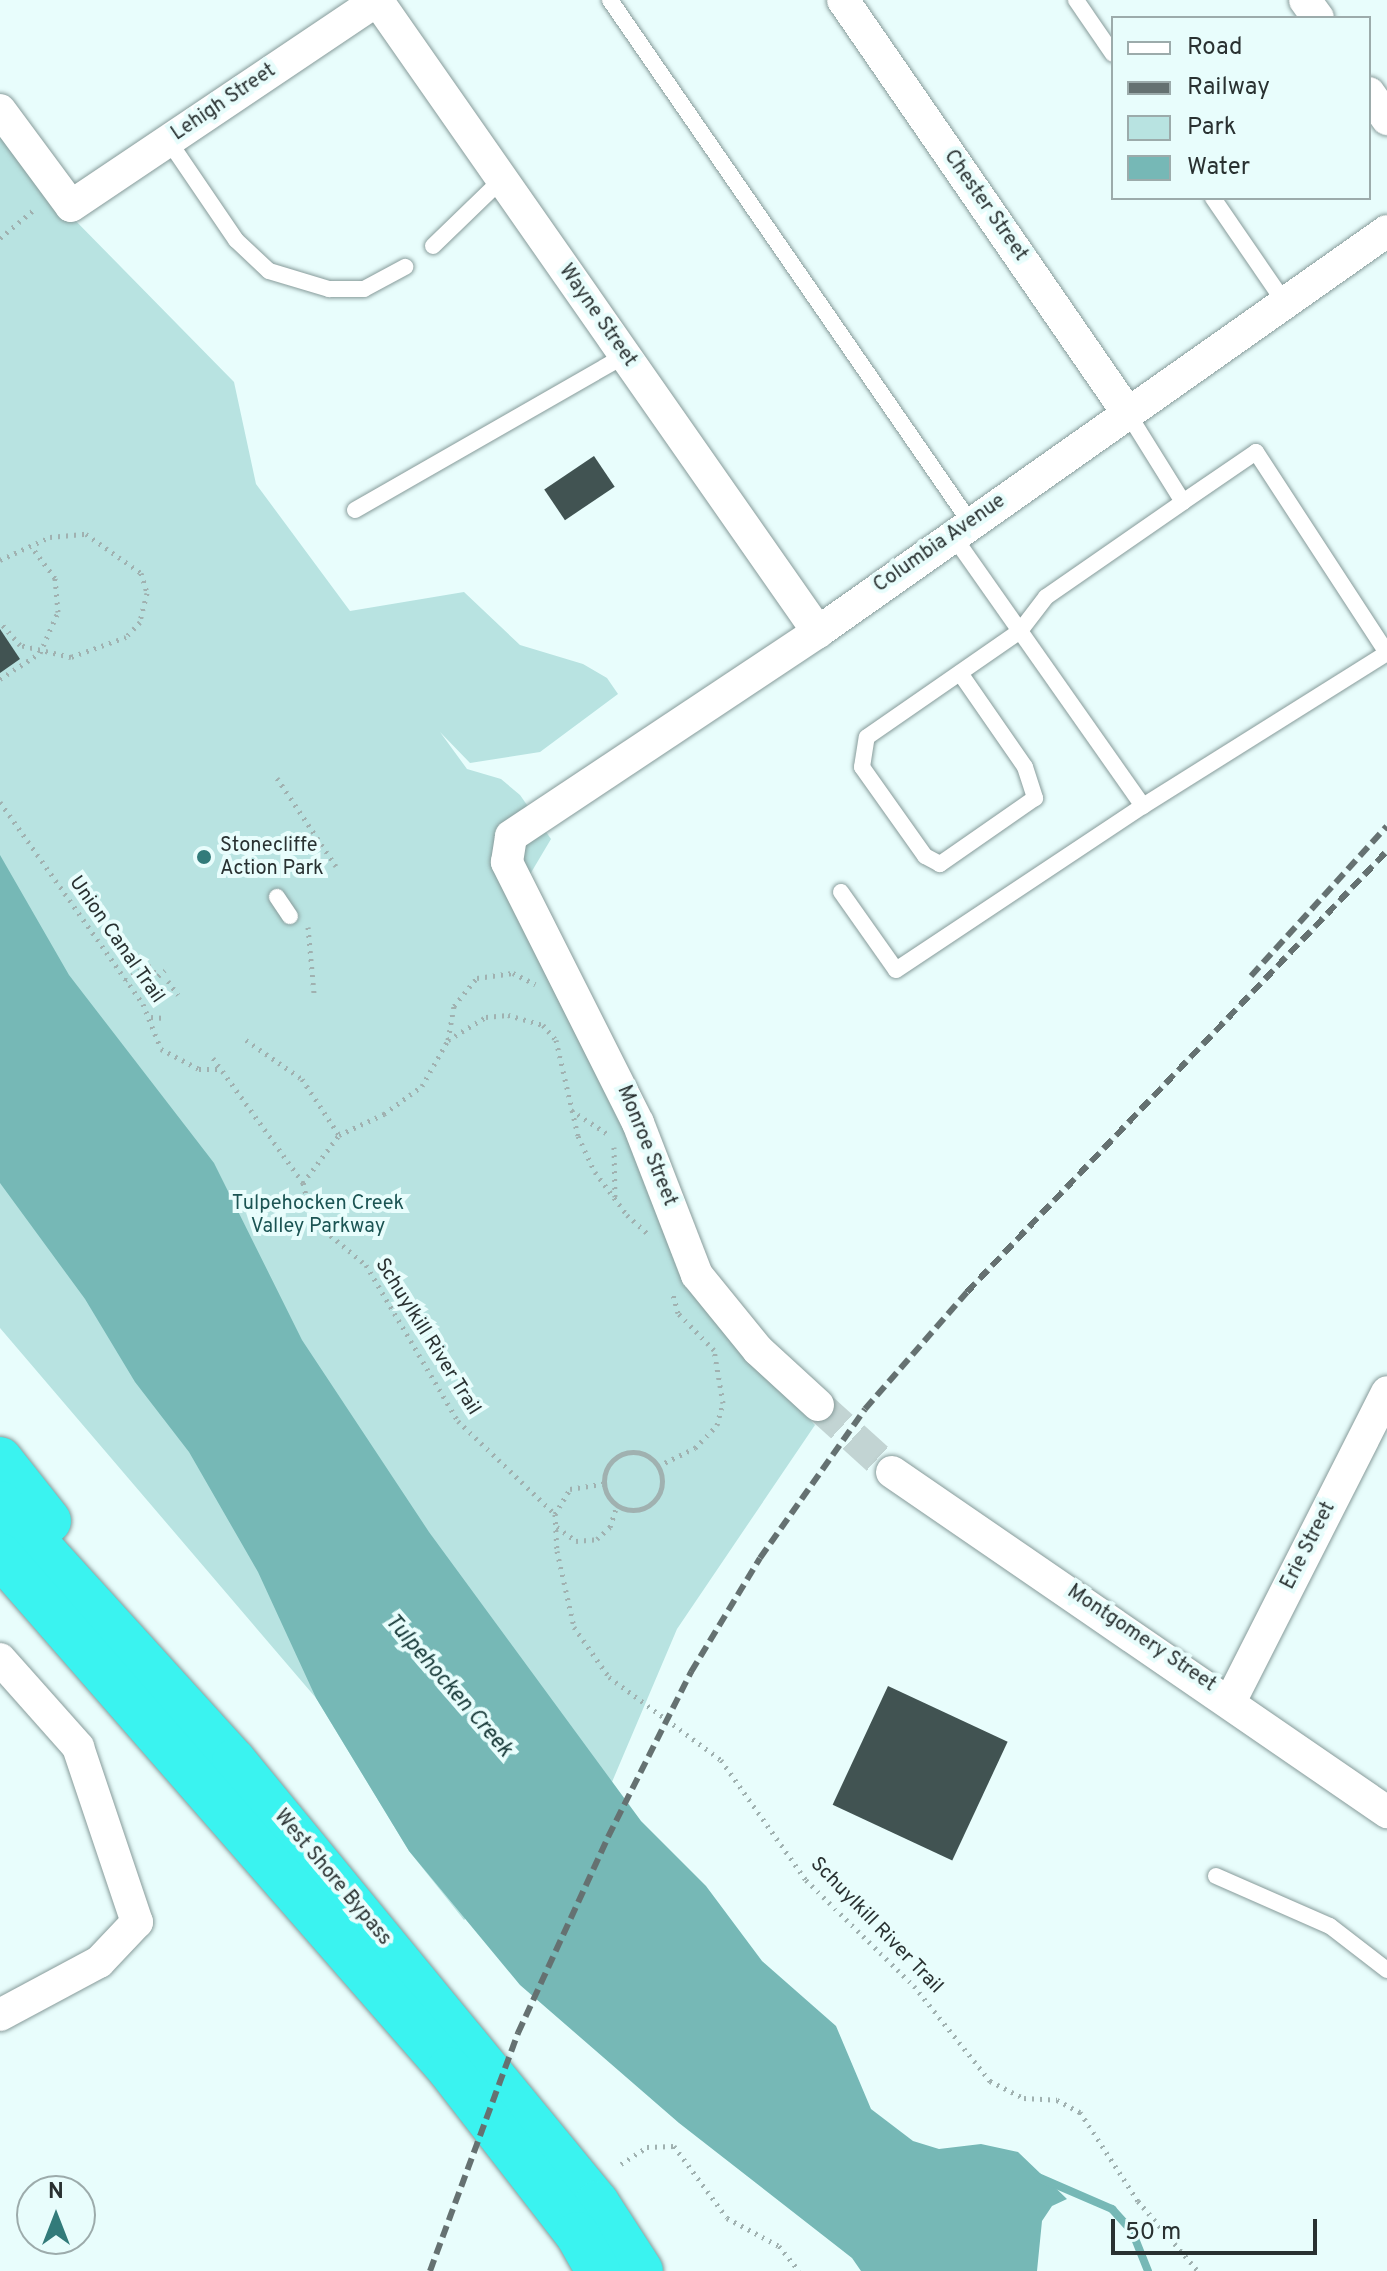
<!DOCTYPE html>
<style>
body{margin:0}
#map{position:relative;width:1387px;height:2271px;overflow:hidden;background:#e8fdfc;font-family:Overpass,sans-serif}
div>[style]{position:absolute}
.green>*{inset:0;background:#b8e3e1}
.water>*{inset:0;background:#76b8b6}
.stream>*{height:8px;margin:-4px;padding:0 4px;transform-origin:4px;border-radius:4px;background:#76b8b6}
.building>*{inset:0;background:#415352;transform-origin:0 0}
.minor-tunnel>*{height:32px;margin-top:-16px;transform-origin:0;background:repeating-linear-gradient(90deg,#c2d4d3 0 32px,transparent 0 48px)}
.path>*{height:5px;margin-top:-2.5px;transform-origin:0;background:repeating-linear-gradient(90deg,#a0b1b0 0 2px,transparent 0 8px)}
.path>.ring{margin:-2.5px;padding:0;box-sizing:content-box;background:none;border:5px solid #a0b1b0;border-radius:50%}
.roads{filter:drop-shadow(0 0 2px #879b9a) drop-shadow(0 0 2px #879b9a)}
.service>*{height:16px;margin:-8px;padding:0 8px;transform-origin:8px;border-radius:8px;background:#fff}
.minor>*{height:32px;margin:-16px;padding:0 16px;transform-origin:16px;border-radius:16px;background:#fff}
.motorway>*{height:44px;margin:-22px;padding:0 22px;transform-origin:22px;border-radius:22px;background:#3af3f0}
.rail>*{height:6px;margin-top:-3px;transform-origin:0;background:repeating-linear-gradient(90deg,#657171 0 12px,transparent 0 18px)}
.dots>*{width:22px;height:22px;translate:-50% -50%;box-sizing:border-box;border:4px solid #e8fdfc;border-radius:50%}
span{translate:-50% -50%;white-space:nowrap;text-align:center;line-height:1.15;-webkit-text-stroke:8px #e8fdfc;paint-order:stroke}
.street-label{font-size:20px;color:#293131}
.poi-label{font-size:20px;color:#293131}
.left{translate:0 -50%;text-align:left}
.park-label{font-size:20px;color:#1b5453}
.water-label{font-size:22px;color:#153736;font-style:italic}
.legend{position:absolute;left:1111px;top:16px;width:260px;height:184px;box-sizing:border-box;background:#e8fdfc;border:2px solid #9cabab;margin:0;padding:10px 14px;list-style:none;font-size:24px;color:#293131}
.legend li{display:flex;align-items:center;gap:16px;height:40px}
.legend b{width:40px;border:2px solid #9cabab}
.north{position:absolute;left:16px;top:2175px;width:80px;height:80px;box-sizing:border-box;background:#e8fdfc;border:2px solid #9cabab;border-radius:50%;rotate:0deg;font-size:22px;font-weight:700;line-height:32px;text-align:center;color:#293131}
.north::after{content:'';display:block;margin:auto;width:28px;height:36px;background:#327b7a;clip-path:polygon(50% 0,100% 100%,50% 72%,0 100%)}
.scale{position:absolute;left:1111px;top:2219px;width:206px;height:36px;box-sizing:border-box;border:4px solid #293131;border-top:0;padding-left:10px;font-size:24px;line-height:28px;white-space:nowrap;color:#293131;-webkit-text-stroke:6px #e8fdfc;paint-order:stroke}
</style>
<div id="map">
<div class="green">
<div style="clip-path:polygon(0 132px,66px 211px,234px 382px,256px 484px,350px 611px,464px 592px,520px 645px,583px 664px,607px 678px,618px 694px,540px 752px,470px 763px,440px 732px,467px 769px,501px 779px,520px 795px,551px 839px,513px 903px,609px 1088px,683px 1281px,815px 1425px,677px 1629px,612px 1782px,464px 1920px,409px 1851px,316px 1698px,0 1328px)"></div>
</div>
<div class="water">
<div style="clip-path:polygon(0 855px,69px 975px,214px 1163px,302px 1340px,429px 1532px,641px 1821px,706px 1886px,762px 1961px,836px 2026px,871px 2109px,913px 2141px,939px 2149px,981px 2144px,1018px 2152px,1067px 2199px,1052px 2206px,1042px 2221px,1037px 2271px,861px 2271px,852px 2258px,679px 2123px,520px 1985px,409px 1851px,316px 1698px,258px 1572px,189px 1452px,135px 1382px,85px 1299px,0 1183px)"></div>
</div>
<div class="stream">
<div style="left:1038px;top:2177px;width:81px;rotate:23.4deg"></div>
<div style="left:1112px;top:2209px;width:30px;rotate:48deg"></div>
<div style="left:1132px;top:2231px;width:43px;rotate:68.2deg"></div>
</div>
<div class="building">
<div style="left:594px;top:456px;width:37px;height:60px;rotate:56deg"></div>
<div style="clip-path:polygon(0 629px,20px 659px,0 673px)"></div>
<div style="left:888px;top:1686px;width:132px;height:131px;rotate:25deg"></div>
</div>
<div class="minor-tunnel">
<div style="left:818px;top:1405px;width:100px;rotate:42.2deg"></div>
</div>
<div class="path">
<div style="left:0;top:238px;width:47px;rotate:-39.8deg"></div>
<div style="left:0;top:560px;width:55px;rotate:-24.7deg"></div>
<div style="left:50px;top:537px;width:36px;rotate:-5deg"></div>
<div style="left:86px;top:534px;width:67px;rotate:35.3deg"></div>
<div style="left:141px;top:573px;width:21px;rotate:73deg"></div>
<div style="left:147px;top:593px;width:30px;rotate:104deg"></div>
<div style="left:140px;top:622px;width:21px;rotate:133deg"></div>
<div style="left:126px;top:637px;width:59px;rotate:160deg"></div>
<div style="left:71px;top:657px;width:52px;rotate:-166.8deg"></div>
<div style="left:20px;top:645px;width:30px;rotate:-131deg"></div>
<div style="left:0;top:679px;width:48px;rotate:-33deg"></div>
<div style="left:40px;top:653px;width:45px;rotate:-66.3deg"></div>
<div style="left:58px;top:612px;width:34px;rotate:-95deg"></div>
<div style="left:55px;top:578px;width:40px;rotate:-127deg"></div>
<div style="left:277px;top:778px;width:106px;rotate:56.2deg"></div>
<div style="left:0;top:802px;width:247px;rotate:54.7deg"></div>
<div style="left:143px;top:1004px;width:48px;rotate:68.2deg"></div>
<div style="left:161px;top:1049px;width:43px;rotate:27.8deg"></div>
<div style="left:199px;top:1069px;width:20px"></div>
<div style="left:308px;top:927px;width:66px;rotate:84.8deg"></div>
<div style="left:125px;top:980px;width:27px;rotate:-33deg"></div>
<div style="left:148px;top:965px;width:15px;rotate:48deg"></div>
<div style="left:158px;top:976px;width:9px;rotate:-41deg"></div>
<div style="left:168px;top:981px;width:17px;rotate:54deg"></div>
<div style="left:151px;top:1017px;width:14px;rotate:4deg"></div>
<div style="left:246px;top:1040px;width:68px;rotate:34.9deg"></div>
<div style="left:302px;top:1079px;width:67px;rotate:56.5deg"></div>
<div style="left:448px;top:1040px;width:35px;rotate:-80deg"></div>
<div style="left:454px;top:1006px;width:36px;rotate:-51deg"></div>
<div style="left:477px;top:978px;width:36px;rotate:-8deg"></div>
<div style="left:513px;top:973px;width:25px;rotate:27deg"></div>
<div style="left:213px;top:1058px;width:154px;rotate:54.2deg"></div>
<div style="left:303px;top:1183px;width:38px;rotate:76deg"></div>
<div style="left:312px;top:1220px;width:70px;rotate:39.8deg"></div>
<div style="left:366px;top:1265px;width:181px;rotate:59.5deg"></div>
<div style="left:458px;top:1421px;width:134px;rotate:43.8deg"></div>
<div style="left:555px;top:1514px;width:37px;rotate:87deg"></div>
<div style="left:557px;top:1551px;width:78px;rotate:77.4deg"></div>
<div style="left:574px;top:1627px;width:61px;rotate:55deg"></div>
<div style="left:609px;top:1677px;width:139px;rotate:36.5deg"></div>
<div style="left:721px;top:1760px;width:147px;rotate:54.7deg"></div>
<div style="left:806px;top:1880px;width:151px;rotate:44.5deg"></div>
<div style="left:914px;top:1986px;width:122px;rotate:51.3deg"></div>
<div style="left:990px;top:2081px;width:38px;rotate:27deg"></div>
<div style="left:1024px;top:2098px;width:33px;rotate:3deg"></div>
<div style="left:1057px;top:2100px;width:26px;rotate:28deg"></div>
<div style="left:1080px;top:2112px;width:106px;rotate:56.9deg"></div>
<div style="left:1138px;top:2201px;width:92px;rotate:49.4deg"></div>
<div style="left:571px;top:1110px;width:45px;rotate:33.3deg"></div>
<div style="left:614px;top:1147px;width:50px;rotate:88.9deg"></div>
<div style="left:303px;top:1183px;width:60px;rotate:-53.1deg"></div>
<div style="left:339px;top:1135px;width:50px;rotate:-25deg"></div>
<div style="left:384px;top:1114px;width:47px;rotate:-36.4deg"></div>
<div style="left:422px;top:1086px;width:53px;rotate:-60.5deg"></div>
<div style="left:448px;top:1040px;width:44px;rotate:-31.2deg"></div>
<div style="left:486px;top:1017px;width:22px;rotate:-5deg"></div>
<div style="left:508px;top:1015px;width:36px;rotate:16deg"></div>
<div style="left:543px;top:1025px;width:20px;rotate:49deg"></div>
<div style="left:556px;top:1040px;width:98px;rotate:77.1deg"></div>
<div style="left:578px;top:1136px;width:40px;rotate:65deg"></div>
<div style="left:595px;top:1172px;width:54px;rotate:53.3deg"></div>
<div style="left:627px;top:1215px;width:30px;rotate:42deg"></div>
<div class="ring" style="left:604px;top:1452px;width:53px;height:53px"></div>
<div style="left:658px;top:1466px;width:41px;rotate:-25.9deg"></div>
<div style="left:695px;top:1448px;width:32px;rotate:-46deg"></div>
<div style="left:717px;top:1425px;width:23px;rotate:-75deg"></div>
<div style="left:723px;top:1403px;width:54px;rotate:-99.6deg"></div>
<div style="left:714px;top:1350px;width:52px;rotate:-134.2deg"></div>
<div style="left:678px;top:1313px;width:20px;rotate:-105deg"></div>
<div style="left:555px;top:1514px;width:29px;rotate:-59deg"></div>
<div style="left:570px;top:1489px;width:33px;rotate:-9deg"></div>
<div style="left:557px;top:1527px;width:24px;rotate:36deg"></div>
<div style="left:576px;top:1541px;width:21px;rotate:-5deg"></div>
<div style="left:597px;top:1539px;width:18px;rotate:-43deg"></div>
<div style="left:610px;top:1527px;width:22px;rotate:-72deg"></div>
<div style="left:621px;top:2164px;width:31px;rotate:-33deg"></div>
<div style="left:647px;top:2147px;width:27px;rotate:-2deg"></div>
<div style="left:674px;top:2146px;width:89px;rotate:53.6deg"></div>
<div style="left:727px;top:2218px;width:59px;rotate:28.3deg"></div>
<div style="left:779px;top:2246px;width:32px;rotate:51deg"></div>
</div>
<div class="roads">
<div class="service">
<div style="left:610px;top:0;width:634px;rotate:55.41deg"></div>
<div style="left:1076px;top:0;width:65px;rotate:55.6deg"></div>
<div style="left:168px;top:140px;width:121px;rotate:55.8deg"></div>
<div style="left:236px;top:240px;width:45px;rotate:43.2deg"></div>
<div style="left:269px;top:271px;width:63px;rotate:16.7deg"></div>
<div style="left:329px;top:289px;width:35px"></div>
<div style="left:364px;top:289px;width:47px;rotate:-28.2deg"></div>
<div style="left:1213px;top:198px;width:127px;rotate:55.6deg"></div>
<div style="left:433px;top:246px;width:95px;rotate:-44.1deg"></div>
<div style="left:355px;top:510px;width:310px;rotate:-29.8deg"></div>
<div style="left:960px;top:673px;width:114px;rotate:55.3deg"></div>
<div style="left:1025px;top:767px;width:33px;rotate:72deg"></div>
<div style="left:1035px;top:798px;width:116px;rotate:145.2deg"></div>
<div style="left:940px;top:864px;width:17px;rotate:-152deg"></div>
<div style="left:925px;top:856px;width:109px;rotate:-125.3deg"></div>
<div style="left:862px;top:767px;width:30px;rotate:-81deg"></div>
<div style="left:867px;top:737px;width:186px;rotate:-34.7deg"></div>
<div style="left:1020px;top:631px;width:43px;rotate:-52.6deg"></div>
<div style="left:1046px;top:597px;width:167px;rotate:-34.7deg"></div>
<div style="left:1183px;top:502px;width:106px;rotate:-121.9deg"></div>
<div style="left:1143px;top:806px;width:288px;rotate:-32.1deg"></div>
<div style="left:1387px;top:653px;width:240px;rotate:-123.1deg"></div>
<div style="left:1256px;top:452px;width:88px;rotate:145.6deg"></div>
<div style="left:841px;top:892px;width:95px;rotate:54.8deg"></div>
<div style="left:896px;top:970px;width:296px;rotate:-33.6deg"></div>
<div style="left:1143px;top:806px;width:332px;rotate:-125.1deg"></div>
<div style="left:277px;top:897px;width:23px;rotate:56deg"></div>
<div style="left:1216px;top:1876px;width:124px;rotate:23.7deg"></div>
<div style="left:1330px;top:1926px;width:72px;rotate:37.7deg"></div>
</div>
<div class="minor">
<div style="left:377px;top:0;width:771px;rotate:55.09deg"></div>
<div style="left:843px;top:0;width:500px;rotate:55.42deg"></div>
<div style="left:1305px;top:0;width:22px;rotate:54deg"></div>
<div style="left:1369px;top:93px;width:32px;rotate:55deg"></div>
<div style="left:0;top:110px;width:119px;rotate:53.5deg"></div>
<div style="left:71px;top:206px;width:369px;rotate:-33.9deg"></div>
<div style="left:818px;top:1405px;width:81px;rotate:-137.5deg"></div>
<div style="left:758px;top:1350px;width:97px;rotate:-129.1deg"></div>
<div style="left:697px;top:1275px;width:163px;rotate:-111.2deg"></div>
<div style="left:638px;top:1123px;width:292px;rotate:-116.7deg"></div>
<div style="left:507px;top:862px;width:26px;rotate:-81deg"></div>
<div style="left:511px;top:836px;width:369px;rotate:-33.6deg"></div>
<div style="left:818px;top:632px;width:696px;rotate:-35.17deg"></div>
<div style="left:892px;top:1472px;width:601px;rotate:34.48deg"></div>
<div style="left:0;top:1659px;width:118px;rotate:48.4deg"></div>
<div style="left:78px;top:1747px;width:185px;rotate:71.4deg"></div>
<div style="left:137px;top:1922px;width:55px;rotate:133.5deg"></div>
<div style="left:99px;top:1962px;width:112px;rotate:151.8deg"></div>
<div style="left:1231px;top:1700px;width:345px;rotate:-63.1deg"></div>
</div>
<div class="motorway">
<div style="left:0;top:1459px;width:79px;rotate:51.7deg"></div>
<div style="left:0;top:1503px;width:348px;rotate:47.8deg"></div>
<div style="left:234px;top:1761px;width:572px;rotate:50.6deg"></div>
<div style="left:597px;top:2203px;width:81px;rotate:57.1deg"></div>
<div style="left:0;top:1555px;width:682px;rotate:48.86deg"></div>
<div style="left:449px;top:2069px;width:209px;rotate:52.2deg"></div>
<div style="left:577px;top:2234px;width:43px;rotate:60.4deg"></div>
</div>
</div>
<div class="rail">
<div style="left:1251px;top:976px;width:202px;rotate:-47.8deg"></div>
<div style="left:430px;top:2271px;width:254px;rotate:-69.7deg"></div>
<div style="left:518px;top:2033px;width:216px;rotate:-65.3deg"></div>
<div style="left:608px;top:1837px;width:185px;rotate:-63.3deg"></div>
<div style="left:691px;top:1672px;width:133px;rotate:-58.8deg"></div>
<div style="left:760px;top:1558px;width:182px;rotate:-54.8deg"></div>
<div style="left:865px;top:1409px;width:155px;rotate:-48.9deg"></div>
<div style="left:967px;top:1292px;width:609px;rotate:-46.4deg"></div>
</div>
<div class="dots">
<div style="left:204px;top:857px;background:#327b7a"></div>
</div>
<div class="street-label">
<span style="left:224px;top:103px;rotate:-34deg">Lehigh Street</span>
<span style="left:985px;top:206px;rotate:55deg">Chester Street</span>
<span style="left:597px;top:316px;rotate:55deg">Wayne Street</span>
<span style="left:940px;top:544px;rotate:-35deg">Columbia Avenue</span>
<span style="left:116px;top:940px;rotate:55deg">Union Canal Trail</span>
<span style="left:646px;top:1146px;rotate:68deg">Monroe Street</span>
<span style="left:427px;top:1337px;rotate:58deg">Schuylkill River Trail</span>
<span style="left:1309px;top:1546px;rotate:-63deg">Erie Street</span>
<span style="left:1141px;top:1639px;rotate:34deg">Montgomery Street</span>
<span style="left:332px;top:1878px;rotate:50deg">West Shore Bypass</span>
<span style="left:876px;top:1926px;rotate:46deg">Schuylkill River Trail</span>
</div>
<div class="poi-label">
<span class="left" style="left:220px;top:858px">Stonecliffe<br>Action Park</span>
</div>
<div class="park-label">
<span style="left:318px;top:1216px">Tulpehocken Creek<br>Valley Parkway</span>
</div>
<div class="water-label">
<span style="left:448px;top:1686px;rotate:49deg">Tulpehocken Creek</span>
</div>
<ul class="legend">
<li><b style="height:10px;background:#fff"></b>Road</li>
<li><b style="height:10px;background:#657171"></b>Railway</li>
<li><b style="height:22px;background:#b8e3e1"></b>Park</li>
<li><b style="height:22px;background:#76b8b6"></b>Water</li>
</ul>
<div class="north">N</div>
<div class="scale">50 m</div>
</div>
